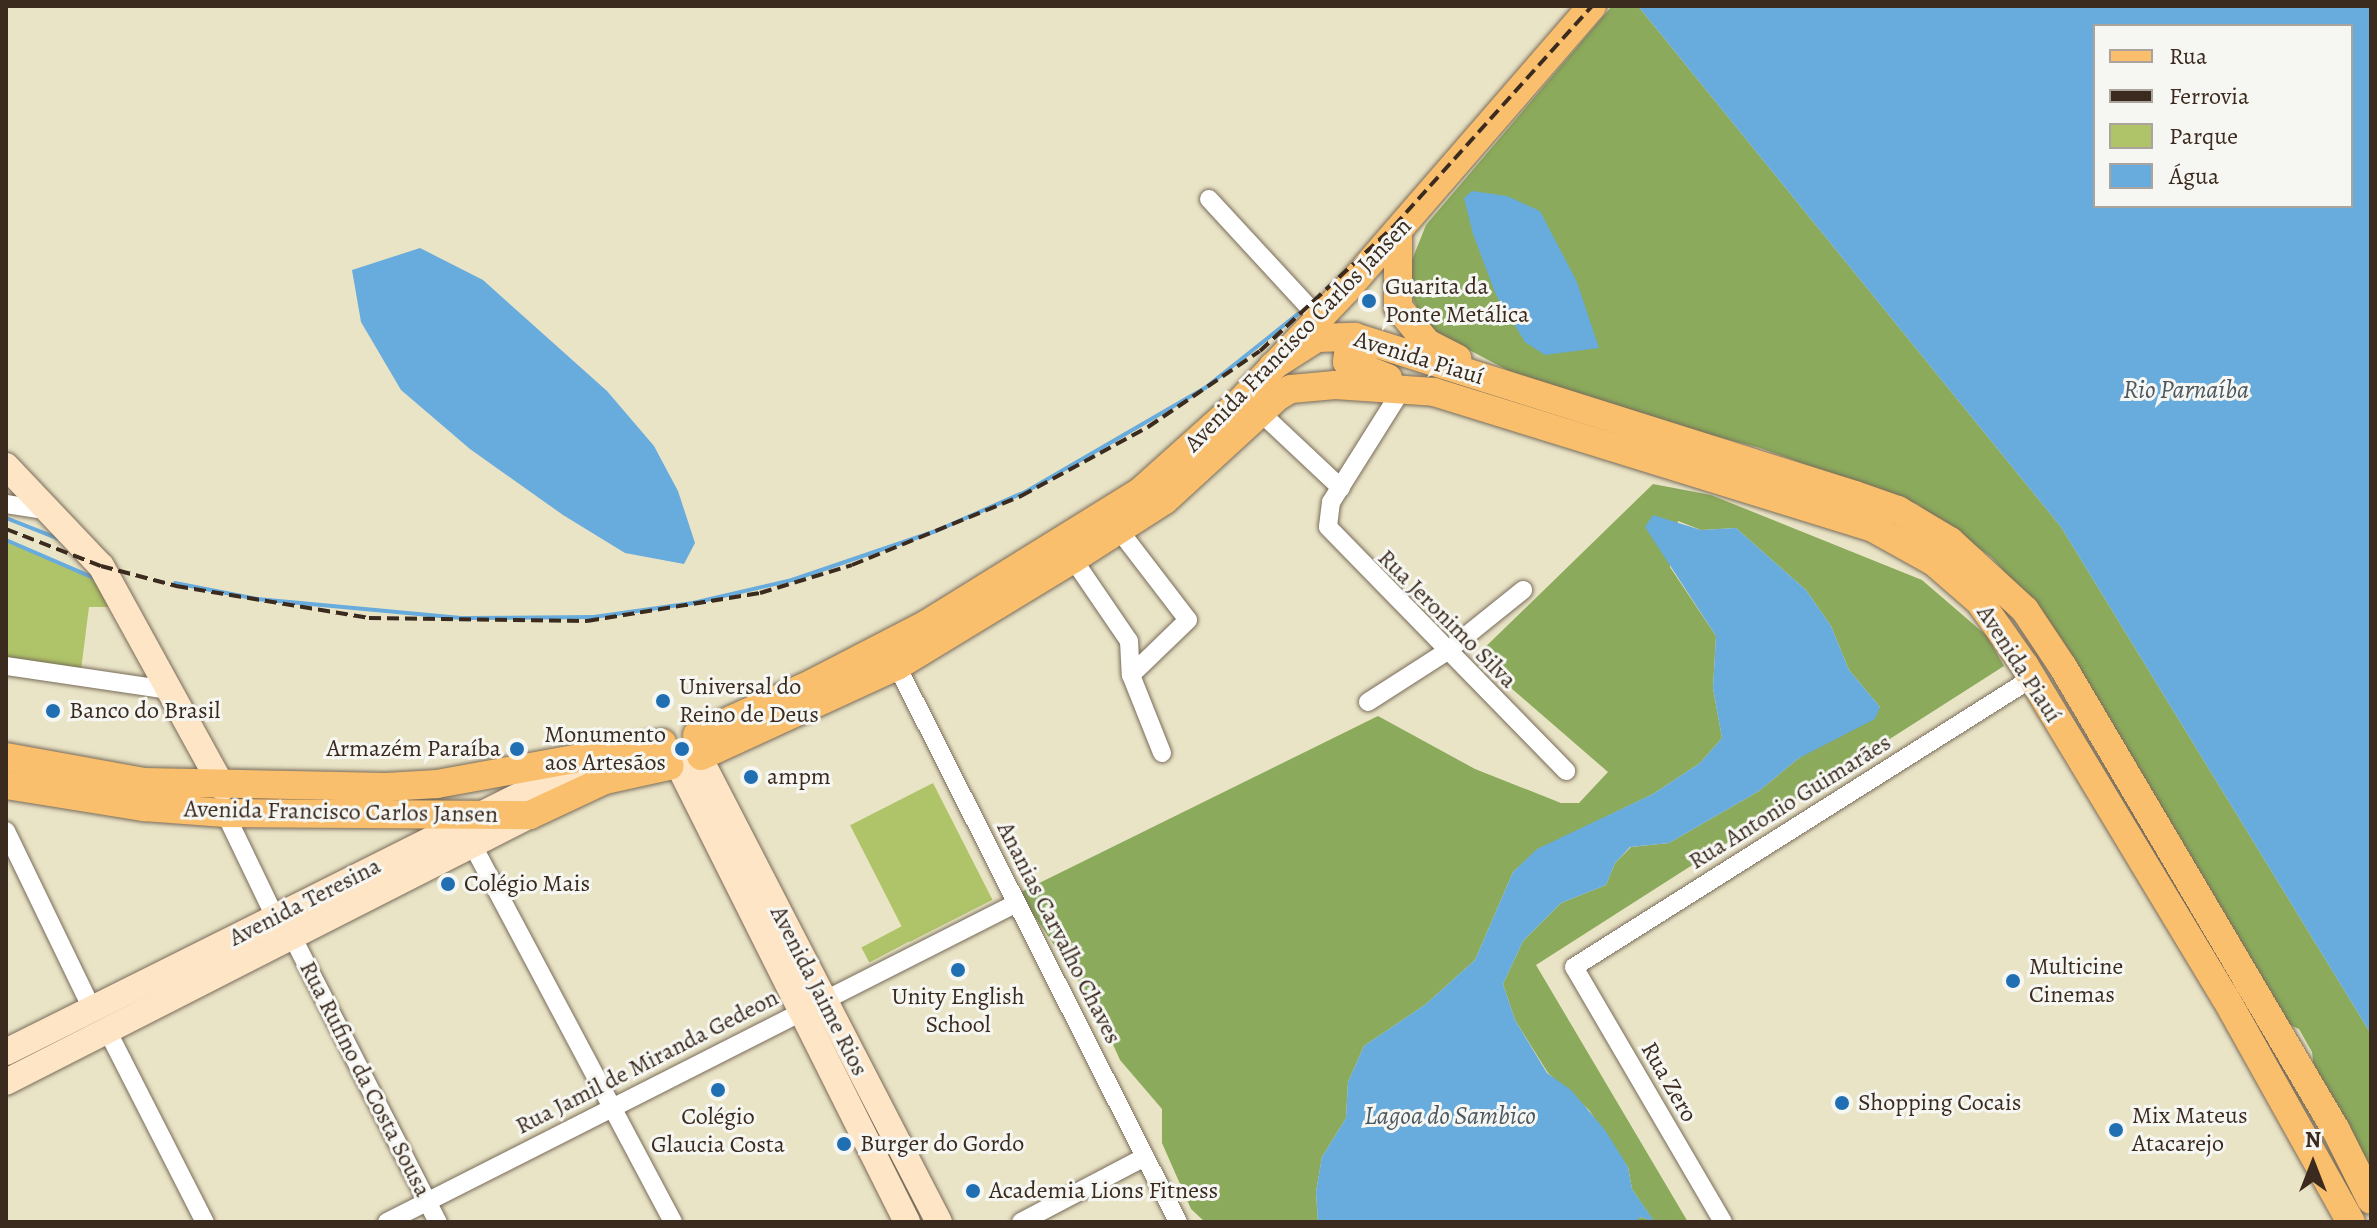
<!DOCTYPE html>
<meta charset="utf-8">
<style>
body{margin:0}
#map{position:relative;width:2377px;height:1228px;overflow:hidden;background:#eae4c7;font-family:Alegreya,serif}
div>[style]{position:absolute}
.green>*{inset:0;background:#afc468;transform-origin:0 0}
.forest>*{inset:0;background:#8baa5c}
.water>*{inset:0;background:#68abdd}
.stream>*{height:4px;margin:-2px;padding:0 2px;transform-origin:2px;border-radius:2px;background:#68abdd}
.roads{filter:drop-shadow(0 0 2px #786b59) drop-shadow(0 0 2px #786b59)}
.street>*{height:18px;margin:-9px;padding:0 9px;transform-origin:9px;border-radius:9px;background:#fff}
.secondary>*{height:26px;margin:-13px;padding:0 13px;transform-origin:13px;border-radius:13px;background:#fde5c5}
.primary>*{height:28px;margin:-14px;padding:0 14px;transform-origin:14px;border-radius:14px;background:#f9bf6d}
.rail>*{height:4px;margin-top:-2px;transform-origin:0;background:repeating-linear-gradient(90deg,#3b2a1e 0 12px,transparent 0 18px)}
.dots>*{width:22px;height:22px;translate:-50% -50%;box-sizing:border-box;border:4px solid #f6f6f2;border-radius:50%}
span{translate:-50% -50%;white-space:nowrap;text-align:center;line-height:1.15;-webkit-text-stroke:6px #f6f6f2;paint-order:stroke}
.poi-label{font-size:24px;color:#3b2a1e}
.left{translate:0 -50%;text-align:left}
.right{translate:-100% -50%;text-align:right}
.street-label{font-size:24px;color:#3b2a1e}
.water-label{font-size:26px;color:#4b5761;font-style:italic}
.frame{position:absolute;inset:0;border:8px solid #3b2a1e;pointer-events:none}
.legend{position:absolute;left:2093px;top:24px;width:260px;height:184px;box-sizing:border-box;background:#f6f6f2;border:2px solid #aba49d;margin:0;padding:10px 14px;list-style:none;font-size:24px;color:#3b2a1e}
.legend li{display:flex;align-items:center;gap:16px;height:40px}
.legend b{width:40px;border:2px solid #aba49d}
.north{position:absolute;left:2273px;top:1124px;width:80px;height:80px;-webkit-text-stroke:6px #f6f6f2;paint-order:stroke;rotate:0deg;font-size:22px;font-weight:700;line-height:32px;text-align:center;color:#3b2a1e}
.north::after{content:'';display:block;margin:auto;width:28px;height:36px;background:#3b2a1e;clip-path:polygon(50% 0,100% 100%,50% 72%,0 100%)}
</style>
<div id="map">
<div class="green">
<div style="clip-path:polygon(6px 540px,102px 581px,114px 607px,89px 607px,81px 670px,6px 658px)"></div>
<div style="left:933px;top:783px;width:131px;height:93px;rotate:63deg"></div>
<div style="left:902px;top:926px;width:17px;height:46px;rotate:62deg"></div>
</div>
<div class="forest">
<div style="clip-path:polygon(1612px 6px,1638px 6px,2061px 527px,2371px 1034px,2371px 1179px,2314px 1070px,2312px 1052px,2299px 1029px,2285px 1023px,2024px 593px,1991px 557px,1917px 504px,1760px 448px,1611px 409px,1509px 371px,1437px 333px,1419px 312px,1409px 289px,1410px 265px,1426px 225px)"></div>
<div style="clip-path:polygon(1653px 484px,1711px 495px,1922px 580px,1987px 636px,2004px 666px,1536px 965px,1688px 1222px,1638px 1222px,1638px 1217px,1653px 1220px,1632px 1189px,1628px 1167px,1589px 1110px,1548px 1073px,1515px 1020px,1503px 984px,1523px 941px,1561px 903px,1606px 885px,1615px 863px,1631px 847px,1669px 843px,1759px 791px,1799px 758px,1880px 707px,1849px 670px,1831px 626px,1806px 590px,1736px 528px,1701px 530px,1678px 521px,1670px 567px,1716px 636px,1713px 688px,1722px 738px,1700px 763px,1653px 794px,1537px 850px,1513px 872px,1475px 960px,1426px 1004px,1364px 1046px,1348px 1082px,1346px 1118px,1322px 1157px,1316px 1192px,1318px 1222px,1205px 1222px,1191px 1209px,1162px 1143px,1162px 1109px,1120px 1060px,1097px 1009px,1019px 893px,1378px 716px,1475px 769px,1561px 803px,1579px 803px,1608px 772px,1475px 657px)"></div>
</div>
<div class="water">
<div style="clip-path:polygon(evenodd,1638px 6px,2371px 6px,2371px 1034px,2061px 527px,1638px 6px,2095px 26px,2351px 26px,2351px 206px,2095px 206px,2095px 26px)"></div>
<div style="clip-path:polygon(1472px 191px,1507px 196px,1540px 211px,1577px 282px,1599px 348px,1545px 355px,1525px 342px,1496px 295px,1473px 234px,1464px 198px)"></div>
<div style="clip-path:polygon(420px 248px,483px 280px,607px 391px,654px 446px,678px 491px,695px 543px,684px 564px,625px 553px,563px 515px,470px 449px,401px 390px,361px 322px,352px 270px)"></div>
<div style="clip-path:polygon(1653px 515px,1701px 530px,1736px 528px,1806px 590px,1831px 626px,1849px 670px,1880px 707px,1875px 719px,1799px 758px,1759px 791px,1669px 843px,1630px 847px,1615px 863px,1606px 885px,1561px 903px,1523px 941px,1503px 984px,1515px 1020px,1547px 1073px,1571px 1090px,1605px 1130px,1628px 1167px,1632px 1189px,1654px 1221px,1639px 1217px,1638px 1222px,1318px 1222px,1316px 1192px,1322px 1157px,1346px 1118px,1348px 1082px,1364px 1046px,1426px 1004px,1475px 960px,1513px 872px,1537px 849px,1653px 794px,1700px 763px,1722px 738px,1713px 688px,1716px 636px,1645px 527px)"></div>
</div>
<div class="stream">
<div style="left:6px;top:518px;width:57px;rotate:21.6deg"></div>
<div style="left:6px;top:540px;width:98px;rotate:23.4deg"></div>
<div style="left:175px;top:583px;width:84px;rotate:11deg"></div>
<div style="left:257px;top:599px;width:205px;rotate:5.3deg"></div>
<div style="left:461px;top:618px;width:133px;rotate:-0.4deg"></div>
<div style="left:594px;top:617px;width:100px;rotate:-8deg"></div>
<div style="left:693px;top:603px;width:102px;rotate:-13.1deg"></div>
<div style="left:792px;top:580px;width:152px;rotate:-18.8deg"></div>
<div style="left:936px;top:531px;width:99px;rotate:-23.7deg"></div>
<div style="left:1027px;top:491px;width:206px;rotate:-30.1deg"></div>
<div style="left:1205px;top:388px;width:125px;rotate:-38.5deg"></div>
</div>
<div class="roads">
<div class="street">
<div style="left:1209px;top:199px;width:162px;rotate:47.3deg"></div>
<div style="left:1401px;top:391px;width:131px;rotate:122.2deg"></div>
<div style="left:1331px;top:502px;width:25px;rotate:97deg"></div>
<div style="left:1328px;top:527px;width:341px;rotate:45.7deg"></div>
<div style="left:1260px;top:412px;width:111px;rotate:43.2deg"></div>
<div style="left:6px;top:504px;width:46px;rotate:8.8deg"></div>
<div style="left:1119px;top:530px;width:113px;rotate:52.5deg"></div>
<div style="left:1188px;top:620px;width:79px;rotate:136deg"></div>
<div style="left:1073px;top:559px;width:99px;rotate:55.7deg"></div>
<div style="left:1129px;top:641px;width:34px;rotate:87deg"></div>
<div style="left:1131px;top:675px;width:84px;rotate:68.3deg"></div>
<div style="left:6px;top:666px;width:165px;rotate:8.4deg"></div>
<div style="left:897px;top:666px;width:623px;rotate:63.19deg"></div>
<div style="left:1368px;top:702px;width:93px;rotate:-32.7deg"></div>
<div style="left:1446px;top:652px;width:99px;rotate:-38.8deg"></div>
<div style="left:225px;top:813px;width:115px;rotate:64.3deg"></div>
<div style="left:6px;top:831px;width:198px;rotate:64.2deg"></div>
<div style="left:472px;top:844px;width:428px;rotate:62deg"></div>
<div style="left:292px;top:936px;width:321px;rotate:63deg"></div>
<div style="left:107px;top:1030px;width:216px;rotate:63deg"></div>
<div style="left:387px;top:1222px;width:706px;rotate:-26.86deg"></div>
<div style="left:1021px;top:1222px;width:140px;rotate:-27.7deg"></div>
<div style="left:1723px;top:1222px;width:295px;rotate:-120.3deg"></div>
<div style="left:1574px;top:967px;width:542px;rotate:-32.25deg"></div>
</div>
<div class="secondary">
<div style="left:6px;top:466px;width:138px;rotate:46.5deg"></div>
<div style="left:101px;top:566px;width:253px;rotate:61.2deg"></div>
<div style="left:700px;top:759px;width:521px;rotate:62.7deg"></div>
<div style="left:681px;top:770px;width:505px;rotate:63.43deg"></div>
<div style="left:6px;top:1052px;width:649px;rotate:-26.53deg"></div>
<div style="left:6px;top:1082px;width:588px;rotate:-27deg"></div>
</div>
<div class="primary">
<div style="left:1398px;top:233px;width:74px;rotate:90deg"></div>
<div style="left:1398px;top:307px;width:46px;rotate:51.1deg"></div>
<div style="left:1427px;top:343px;width:34px;rotate:27deg"></div>
<div style="left:1373px;top:345px;width:24px;rotate:178deg"></div>
<div style="left:1349px;top:346px;width:16px;rotate:97deg"></div>
<div style="left:1347px;top:362px;width:44px;rotate:21.3deg"></div>
<div style="left:1273px;top:366px;width:52px;rotate:-32.5deg"></div>
<div style="left:1317px;top:338px;width:38px;rotate:-2deg"></div>
<div style="left:1355px;top:337px;width:524px;rotate:17.54deg"></div>
<div style="left:1855px;top:495px;width:46px;rotate:19.2deg"></div>
<div style="left:1898px;top:510px;width:61px;rotate:30.8deg"></div>
<div style="left:1950px;top:541px;width:102px;rotate:42.6deg"></div>
<div style="left:2025px;top:610px;width:69px;rotate:56.3deg"></div>
<div style="left:2063px;top:667px;width:537px;rotate:59.48deg"></div>
<div style="left:2336px;top:1130px;width:78px;rotate:63.4deg"></div>
<div style="left:697px;top:735px;width:127px;rotate:-24.1deg"></div>
<div style="left:813px;top:683px;width:128px;rotate:-27.4deg"></div>
<div style="left:927px;top:624px;width:251px;rotate:-31.8deg"></div>
<div style="left:1140px;top:492px;width:132px;rotate:-41.9deg"></div>
<div style="left:1238px;top:404px;width:158px;rotate:-46.5deg"></div>
<div style="left:1347px;top:289px;width:374px;rotate:-49.1deg"></div>
<div style="left:701px;top:756px;width:216px;rotate:-24.7deg"></div>
<div style="left:897px;top:666px;width:206px;rotate:-31.3deg"></div>
<div style="left:1073px;top:559px;width:109px;rotate:-32.7deg"></div>
<div style="left:1165px;top:500px;width:152px;rotate:-42.6deg"></div>
<div style="left:1277px;top:397px;width:16px;rotate:-30deg"></div>
<div style="left:1291px;top:389px;width:44px;rotate:-5.2deg"></div>
<div style="left:1335px;top:385px;width:99px;rotate:4deg"></div>
<div style="left:1434px;top:392px;width:460px;rotate:17.2deg"></div>
<div style="left:1873px;top:528px;width:70px;rotate:29.1deg"></div>
<div style="left:1934px;top:562px;width:61px;rotate:41deg"></div>
<div style="left:1980px;top:602px;width:78px;rotate:54.9deg"></div>
<div style="left:2025px;top:666px;width:387px;rotate:58.9deg"></div>
<div style="left:2225px;top:997px;width:258px;rotate:60.8deg"></div>
<div style="left:6px;top:757px;width:139px;rotate:10.3deg"></div>
<div style="left:143px;top:782px;width:243px;rotate:1.2deg"></div>
<div style="left:386px;top:787px;width:51px;rotate:-3.4deg"></div>
<div style="left:437px;top:784px;width:229px;rotate:-10.3deg"></div>
<div style="left:6px;top:785px;width:140px;rotate:9.1deg"></div>
<div style="left:144px;top:807px;width:81px;rotate:4.2deg"></div>
<div style="left:225px;top:813px;width:305px;rotate:0.4deg"></div>
<div style="left:530px;top:815px;width:83px;rotate:-25deg"></div>
<div style="left:605px;top:780px;width:66px;rotate:-12.3deg"></div>
</div>
</div>
<div class="rail">
<div style="left:6px;top:529px;width:102px;rotate:21.3deg"></div>
<div style="left:101px;top:566px;width:78px;rotate:14.9deg"></div>
<div style="left:176px;top:586px;width:196px;rotate:9.4deg"></div>
<div style="left:369px;top:618px;width:218px;rotate:0.8deg"></div>
<div style="left:587px;top:621px;width:175px;rotate:-9.2deg"></div>
<div style="left:760px;top:593px;width:96px;rotate:-16.9deg"></div>
<div style="left:852px;top:565px;width:183px;rotate:-22.2deg"></div>
<div style="left:1021px;top:496px;width:145px;rotate:-28.5deg"></div>
<div style="left:1148px;top:427px;width:135px;rotate:-34.2deg"></div>
<div style="left:1260px;top:351px;width:183px;rotate:-43deg"></div>
<div style="left:1394px;top:226px;width:296px;rotate:-48deg"></div>
</div>
<div class="dots">
<div style="left:1369px;top:301px;background:#1f6fb2"></div>
<div style="left:663px;top:701px;background:#1f6fb2"></div>
<div style="left:53px;top:711px;background:#1f6fb2"></div>
<div style="left:517px;top:749px;background:#1f6fb2"></div>
<div style="left:682px;top:749px;background:#1f6fb2"></div>
<div style="left:751px;top:777px;background:#1f6fb2"></div>
<div style="left:448px;top:884px;background:#1f6fb2"></div>
<div style="left:958px;top:970px;background:#1f6fb2"></div>
<div style="left:2013px;top:981px;background:#1f6fb2"></div>
<div style="left:718px;top:1090px;background:#1f6fb2"></div>
<div style="left:1842px;top:1103px;background:#1f6fb2"></div>
<div style="left:2116px;top:1130px;background:#1f6fb2"></div>
<div style="left:844px;top:1144px;background:#1f6fb2"></div>
<div style="left:973px;top:1191px;background:#1f6fb2"></div>
</div>
<div class="poi-label">
<span class="left" style="left:1385px;top:301px">Guarita da<br>Ponte Metálica</span>
<span class="left" style="left:679px;top:701px">Universal do<br>Reino de Deus</span>
<span class="left" style="left:69px;top:711px">Banco do Brasil</span>
<span class="right" style="left:666px;top:749px">Monumento<br>aos Artesãos</span>
<span class="right" style="left:501px;top:749px">Armazém Paraíba</span>
<span class="left" style="left:767px;top:777px">ampm</span>
<span class="left" style="left:464px;top:884px">Colégio Mais</span>
<span class="left" style="left:2029px;top:981px">Multicine<br>Cinemas</span>
<span style="left:958px;top:1011px">Unity English<br>School</span>
<span class="left" style="left:1858px;top:1103px">Shopping Cocais</span>
<span class="left" style="left:2132px;top:1130px">Mix Mateus<br>Atacarejo</span>
<span style="left:718px;top:1131px">Colégio<br>Glaucia Costa</span>
<span class="left" style="left:860px;top:1144px">Burger do Gordo</span>
<span class="left" style="left:989px;top:1191px">Academia Lions Fitness</span>
</div>
<div class="street-label">
<span style="left:1298px;top:335px;rotate:-46deg">Avenida Francisco Carlos Jansen</span>
<span style="left:1419px;top:358px;rotate:17deg">Avenida Piauí</span>
<span style="left:1447px;top:619px;rotate:45deg">Rua Jeronimo Silva</span>
<span style="left:2019px;top:664px;rotate:57deg">Avenida Piauí</span>
<span style="left:1790px;top:802px;rotate:-32deg">Rua Antonio Guimarães</span>
<span style="left:341px;top:812px;rotate:1deg">Avenida Francisco Carlos Jansen</span>
<span style="left:305px;top:902px;rotate:-27deg">Avenida Teresina</span>
<span style="left:1059px;top:933px;rotate:63deg">Ananias Carvalho Chaves</span>
<span style="left:819px;top:991px;rotate:63deg">Avenida Jaime Rios</span>
<span style="left:647px;top:1062px;rotate:-27deg">Rua Jamil de Miranda Gedeon</span>
<span style="left:365px;top:1079px;rotate:63deg">Rua Rufino da Costa Sousa</span>
<span style="left:1669px;top:1082px;rotate:60deg">Rua Zero</span>
</div>
<div class="water-label">
<span style="left:2186px;top:390px">Rio Parnaíba</span>
<span style="left:1450px;top:1116px">Lagoa do Sambico</span>
</div>
<div class="frame"></div>
<ul class="legend">
<li><b style="height:10px;background:#f9bf6d"></b>Rua</li>
<li><b style="height:10px;background:#3b2a1e"></b>Ferrovia</li>
<li><b style="height:22px;background:#afc468"></b>Parque</li>
<li><b style="height:22px;background:#68abdd"></b>Água</li>
</ul>
<div class="north">N</div>
</div>
